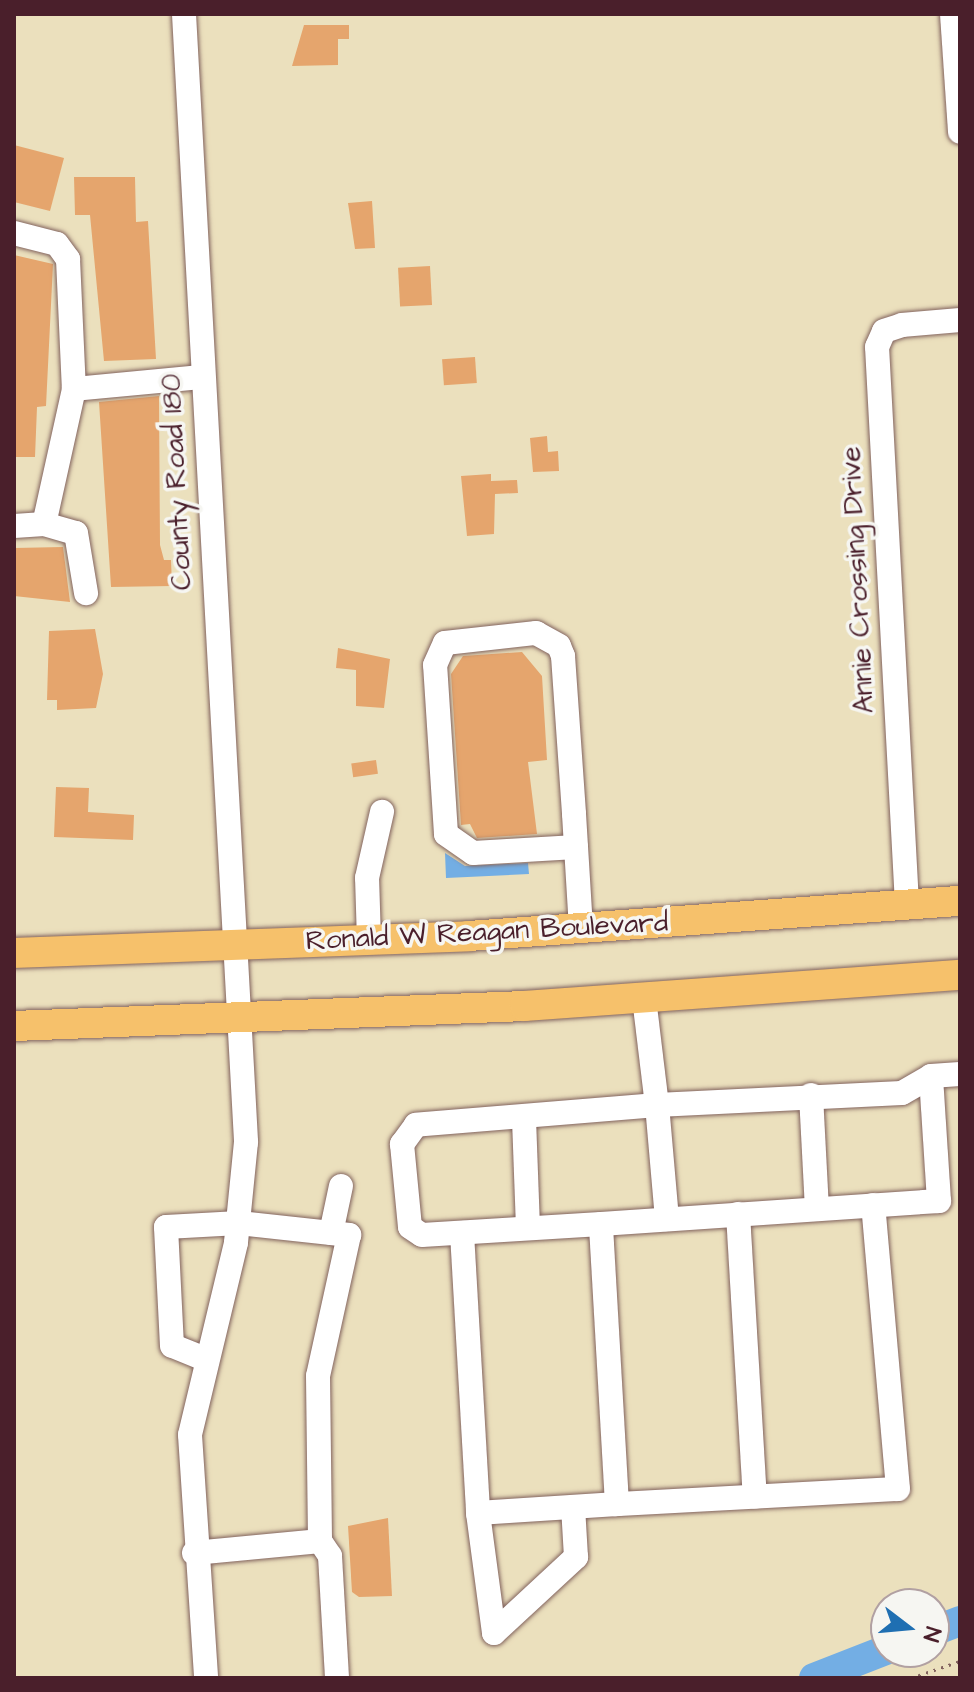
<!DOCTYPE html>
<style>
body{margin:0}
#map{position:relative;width:974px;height:1692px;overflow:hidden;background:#ebe0bd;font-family:"Architects Daughter",sans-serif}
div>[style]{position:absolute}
.water>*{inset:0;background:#73aee4}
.river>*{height:30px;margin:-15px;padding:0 15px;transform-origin:15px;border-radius:15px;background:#73aee4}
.building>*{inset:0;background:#e5a56d;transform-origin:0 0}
.path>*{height:3px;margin-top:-1.5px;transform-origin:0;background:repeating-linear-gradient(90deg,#82635e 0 2px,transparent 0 8px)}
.roads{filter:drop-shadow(0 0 2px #82635e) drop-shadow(0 0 2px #82635e)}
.minor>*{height:24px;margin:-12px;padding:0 12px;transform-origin:12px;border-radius:12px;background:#fff}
.major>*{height:30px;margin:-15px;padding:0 15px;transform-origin:15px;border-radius:15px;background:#f6c16b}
span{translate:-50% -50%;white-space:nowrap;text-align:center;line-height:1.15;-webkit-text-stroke:7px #f6f6f2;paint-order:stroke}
.street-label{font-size:28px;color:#4a1f2b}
.frame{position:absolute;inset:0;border:16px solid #4a1f2b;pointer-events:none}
.north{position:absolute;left:870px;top:1588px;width:80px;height:80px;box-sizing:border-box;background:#f6f6f2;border:2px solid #b1a0a2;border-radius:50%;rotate:106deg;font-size:22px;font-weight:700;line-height:32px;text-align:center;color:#4a1f2b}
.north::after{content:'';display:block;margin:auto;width:28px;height:36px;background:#1f6fb2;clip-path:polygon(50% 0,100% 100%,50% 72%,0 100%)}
</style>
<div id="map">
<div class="water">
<div style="clip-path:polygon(445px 853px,465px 866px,528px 863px,529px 874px,446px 878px)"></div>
</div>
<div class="river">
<div style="left:934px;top:1631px;width:28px;rotate:-21deg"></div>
<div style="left:814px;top:1678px;width:77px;rotate:-21.3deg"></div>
</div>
<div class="building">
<div style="clip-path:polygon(304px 25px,349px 25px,349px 39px,338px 39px,338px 65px,292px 66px)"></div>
<div style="clip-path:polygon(14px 145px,64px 158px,50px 211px,14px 202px)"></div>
<div style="clip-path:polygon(74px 177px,135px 177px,136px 222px,148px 221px,156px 359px,104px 361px,90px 215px,75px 215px)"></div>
<div style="clip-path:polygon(372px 201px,375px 248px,355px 249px,348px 203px)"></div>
<div style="clip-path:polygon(14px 255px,53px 264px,46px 406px,37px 407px,35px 457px,14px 457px)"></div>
<div style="left:430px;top:266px;width:39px;height:32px;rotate:87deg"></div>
<div style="left:475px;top:357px;width:26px;height:33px;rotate:86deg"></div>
<div style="clip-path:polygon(159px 396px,160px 545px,164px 560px,171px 560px,172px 586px,111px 587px,99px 402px)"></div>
<div style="clip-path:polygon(547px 436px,548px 452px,558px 451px,559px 471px,533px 472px,530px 438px)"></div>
<div style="clip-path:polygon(491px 474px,491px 481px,517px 480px,518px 493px,495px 494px,494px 534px,467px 536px,461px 476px)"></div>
<div style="clip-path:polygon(63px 547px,70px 602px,14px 596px,14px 548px)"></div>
<div style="clip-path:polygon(95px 629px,103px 674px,96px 708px,57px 710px,57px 700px,47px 700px,49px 631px)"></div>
<div style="clip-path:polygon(338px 648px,390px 659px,384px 708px,356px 706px,356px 670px,336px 668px)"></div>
<div style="clip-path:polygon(522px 652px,542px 676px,547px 760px,528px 762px,537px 834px,477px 838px,470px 824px,461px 825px,451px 674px,463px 656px)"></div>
<div style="left:376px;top:760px;width:14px;height:25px;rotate:82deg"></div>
<div style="clip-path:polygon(56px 787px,89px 788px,88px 812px,134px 815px,133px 840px,54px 837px)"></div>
<div style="clip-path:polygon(388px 1518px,392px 1596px,359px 1597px,352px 1592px,348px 1526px)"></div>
</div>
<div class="path">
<div style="left:911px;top:1678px;width:52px;rotate:-19.1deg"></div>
</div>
<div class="roads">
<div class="minor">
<div style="left:184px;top:14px;width:1130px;rotate:86.85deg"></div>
<div style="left:246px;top:1142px;width:101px;rotate:95.7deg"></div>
<div style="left:236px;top:1243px;width:197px;rotate:103.5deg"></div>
<div style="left:190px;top:1435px;width:244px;rotate:86.2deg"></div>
<div style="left:952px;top:14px;width:118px;rotate:86.1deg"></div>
<div style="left:14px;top:233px;width:44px;rotate:14.3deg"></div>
<div style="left:57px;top:244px;width:19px;rotate:54deg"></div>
<div style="left:68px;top:259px;width:130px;rotate:87.4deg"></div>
<div style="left:74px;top:389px;width:138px;rotate:102.5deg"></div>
<div style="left:44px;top:524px;width:30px;rotate:176deg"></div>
<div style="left:74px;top:389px;width:129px;rotate:-5.4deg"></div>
<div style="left:44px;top:524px;width:33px;rotate:16deg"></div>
<div style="left:76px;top:533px;width:61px;rotate:80.5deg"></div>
<div style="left:576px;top:847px;width:103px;rotate:176.7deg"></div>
<div style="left:473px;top:853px;width:33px;rotate:-145deg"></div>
<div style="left:446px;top:834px;width:169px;rotate:-93.7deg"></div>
<div style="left:435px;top:665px;width:24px;rotate:-66deg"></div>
<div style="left:445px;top:643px;width:92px;rotate:-6.3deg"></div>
<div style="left:536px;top:633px;width:26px;rotate:29deg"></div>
<div style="left:559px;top:646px;width:11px;rotate:68deg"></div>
<div style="left:563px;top:656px;width:158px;rotate:86deg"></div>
<div style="left:574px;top:814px;width:114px;rotate:86.5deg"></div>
<div style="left:907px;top:904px;width:558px;rotate:-93.08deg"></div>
<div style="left:877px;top:347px;width:17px;rotate:-66deg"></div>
<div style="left:884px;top:331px;width:19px;rotate:-18deg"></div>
<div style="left:902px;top:325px;width:58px;rotate:-4.9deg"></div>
<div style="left:369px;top:940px;width:62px;rotate:-91.8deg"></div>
<div style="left:367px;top:878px;width:68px;rotate:-77.2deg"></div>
<div style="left:644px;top:998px;width:108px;rotate:83.1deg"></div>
<div style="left:657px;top:1105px;width:245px;rotate:-2.8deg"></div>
<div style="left:902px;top:1093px;width:34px;rotate:-30deg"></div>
<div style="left:931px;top:1076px;width:29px;rotate:-4deg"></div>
<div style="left:811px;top:1095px;width:114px;rotate:87deg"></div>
<div style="left:524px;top:1119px;width:109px;rotate:87.9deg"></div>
<div style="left:738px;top:1214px;width:283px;rotate:86.6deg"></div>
<div style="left:667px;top:1219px;width:114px;rotate:-95deg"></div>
<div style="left:657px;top:1105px;width:242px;rotate:175.3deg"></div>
<div style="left:416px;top:1125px;width:24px;rotate:126deg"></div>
<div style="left:402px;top:1144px;width:83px;rotate:84.5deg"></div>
<div style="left:410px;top:1227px;width:14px;rotate:34deg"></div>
<div style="left:422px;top:1235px;width:179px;rotate:-3.5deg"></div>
<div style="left:601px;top:1224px;width:339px;rotate:-3.9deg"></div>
<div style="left:939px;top:1201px;width:125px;rotate:-93.7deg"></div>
<div style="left:331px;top:1233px;width:48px;rotate:-78deg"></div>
<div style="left:462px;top:1233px;width:280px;rotate:86.7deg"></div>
<div style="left:478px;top:1513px;width:139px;rotate:-3.7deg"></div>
<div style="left:617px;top:1504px;width:280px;rotate:-93.3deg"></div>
<div style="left:205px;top:1359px;width:35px;rotate:-158deg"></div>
<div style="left:172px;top:1346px;width:119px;rotate:-92.9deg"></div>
<div style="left:166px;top:1227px;width:73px;rotate:-3.1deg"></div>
<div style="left:239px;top:1223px;width:111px;rotate:6.2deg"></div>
<div style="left:349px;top:1235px;width:144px;rotate:102.4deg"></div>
<div style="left:318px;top:1376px;width:165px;rotate:89.3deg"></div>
<div style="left:617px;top:1504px;width:281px;rotate:-3.1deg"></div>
<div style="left:898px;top:1489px;width:285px;rotate:-95deg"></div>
<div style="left:478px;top:1513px;width:121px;rotate:82.4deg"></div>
<div style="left:494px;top:1633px;width:112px;rotate:-42.8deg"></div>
<div style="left:576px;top:1557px;width:50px;rotate:-93.4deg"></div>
<div style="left:194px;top:1553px;width:127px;rotate:-5.4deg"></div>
<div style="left:320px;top:1541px;width:18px;rotate:56deg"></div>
<div style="left:330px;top:1556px;width:122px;rotate:86.7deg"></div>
</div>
<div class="major">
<div style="left:14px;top:953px;width:455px;rotate:-2.1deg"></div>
<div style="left:469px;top:936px;width:492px;rotate:-4.1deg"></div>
<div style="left:14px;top:1026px;width:511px;rotate:-2.24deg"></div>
<div style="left:525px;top:1006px;width:436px;rotate:-4.1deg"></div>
</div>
</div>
<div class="street-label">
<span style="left:177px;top:482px;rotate:-93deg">County Road 180</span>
<span style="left:858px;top:580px;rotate:-93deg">Annie Crossing Drive</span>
<span style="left:487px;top:932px;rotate:-3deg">Ronald W Reagan Boulevard</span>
</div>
<div class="frame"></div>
<div class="north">N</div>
</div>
